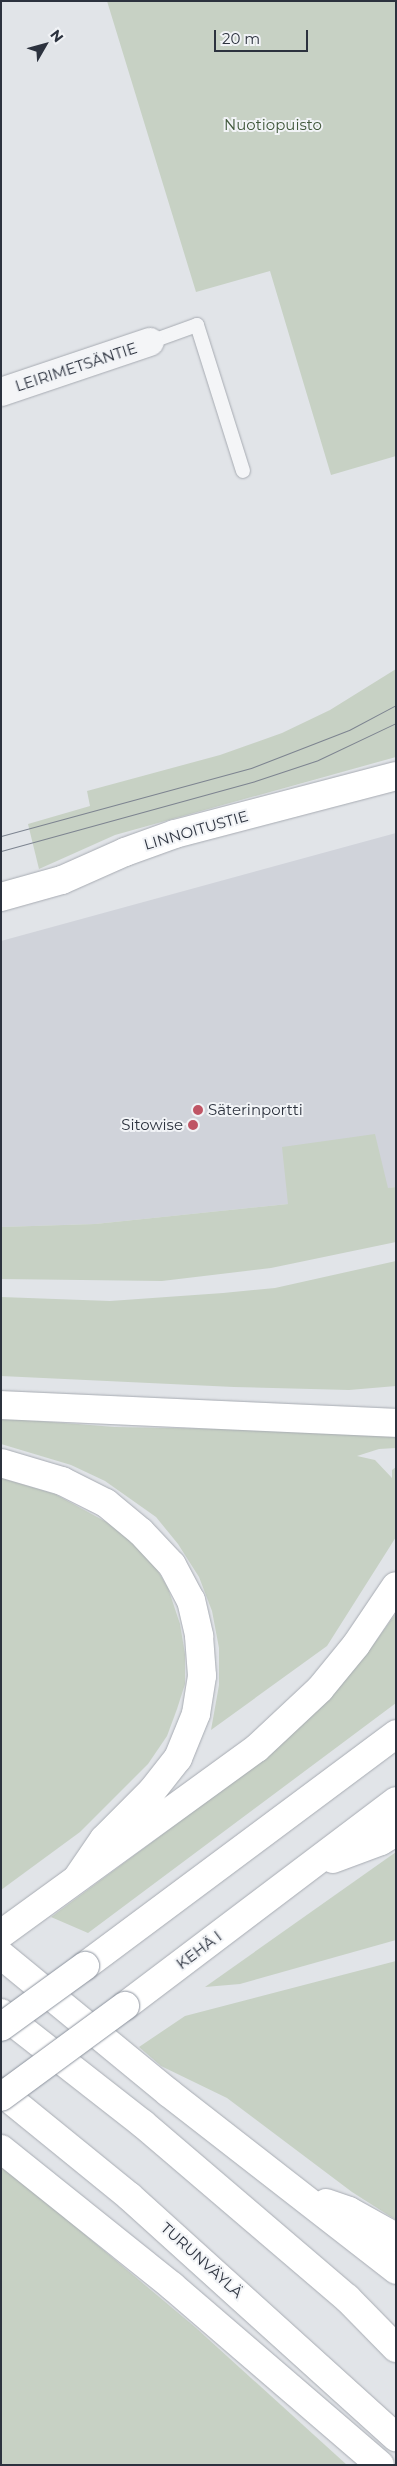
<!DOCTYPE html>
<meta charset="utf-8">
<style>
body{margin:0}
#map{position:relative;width:397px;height:2466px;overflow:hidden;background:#e1e4e8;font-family:Montserrat,sans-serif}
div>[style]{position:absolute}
.built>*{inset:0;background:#d0d3da}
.green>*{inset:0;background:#c7d1c4}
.roads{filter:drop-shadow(0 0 1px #a7abb2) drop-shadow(0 0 1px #a7abb2)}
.lane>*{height:14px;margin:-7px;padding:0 7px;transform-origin:7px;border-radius:7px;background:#f4f5f7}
.street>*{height:28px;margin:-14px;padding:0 14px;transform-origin:14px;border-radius:14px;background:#f4f5f7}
.secondary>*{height:28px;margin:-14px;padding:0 14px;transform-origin:14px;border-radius:14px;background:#fff}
.highway>*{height:28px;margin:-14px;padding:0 14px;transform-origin:14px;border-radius:14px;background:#fff}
.tram>*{height:1px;margin:-0.5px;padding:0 0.5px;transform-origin:0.5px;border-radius:0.5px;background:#7d8490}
.bridges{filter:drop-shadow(0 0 1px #8b929d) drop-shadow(0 0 1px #8b929d)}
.highway-bridge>*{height:28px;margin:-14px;padding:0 14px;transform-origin:14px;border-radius:14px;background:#fff}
.dots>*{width:14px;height:14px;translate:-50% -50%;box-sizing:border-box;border:2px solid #f1f3f6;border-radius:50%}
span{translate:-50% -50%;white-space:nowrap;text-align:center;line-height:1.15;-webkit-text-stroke:4px #f1f3f6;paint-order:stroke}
.park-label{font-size:15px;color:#40583b}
.street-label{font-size:15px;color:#2c323e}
.poi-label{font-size:15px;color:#2c323e}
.left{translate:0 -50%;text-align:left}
.right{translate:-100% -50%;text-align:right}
.frame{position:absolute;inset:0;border:2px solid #2c323e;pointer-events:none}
.north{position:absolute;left:20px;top:20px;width:50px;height:50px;-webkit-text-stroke:4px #f1f3f6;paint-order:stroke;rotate:52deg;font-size:14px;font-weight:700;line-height:20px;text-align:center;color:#2c323e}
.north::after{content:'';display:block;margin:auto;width:18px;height:22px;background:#2c323e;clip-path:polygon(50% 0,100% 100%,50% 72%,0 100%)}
.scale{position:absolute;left:214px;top:30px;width:94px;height:22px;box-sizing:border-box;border:2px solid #2c323e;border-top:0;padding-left:6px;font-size:15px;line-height:18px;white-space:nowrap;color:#2c323e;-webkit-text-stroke:4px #f1f3f6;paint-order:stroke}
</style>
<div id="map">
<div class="built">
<div style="clip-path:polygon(396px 833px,396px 1187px,288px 1204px,95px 1224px,1px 1227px,1px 941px)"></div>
</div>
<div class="green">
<div style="clip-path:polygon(107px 1px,396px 1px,396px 456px,331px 475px,270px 271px,196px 292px)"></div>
<div style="clip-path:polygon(396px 669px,396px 757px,115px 835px,39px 869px,28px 824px,90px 806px,87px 791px,220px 755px,282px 733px,330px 710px)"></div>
<div style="clip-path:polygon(375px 1134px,388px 1188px,396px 1187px,396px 1242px,271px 1268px,162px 1281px,1px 1279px,1px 1227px,95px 1224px,288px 1204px,282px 1147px)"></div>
<div style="clip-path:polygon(396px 1261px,396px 1386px,349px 1390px,234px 1387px,1px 1376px,1px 1297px,110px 1301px,223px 1293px,275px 1288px)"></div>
<div style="clip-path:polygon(1px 1418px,115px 1427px,396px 1432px,396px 1448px,379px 1449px,357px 1456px,375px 1460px,392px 1478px,392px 1470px,396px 1467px,396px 1537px,327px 1646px,211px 1730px,219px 1685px,219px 1648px,212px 1611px,199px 1577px,178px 1544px,156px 1517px,105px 1481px,71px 1465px,1px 1444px)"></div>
<div style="clip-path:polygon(1px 1478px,55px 1494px,110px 1524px,151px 1559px,168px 1588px,180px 1624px,185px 1654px,185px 1684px,177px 1709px,167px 1736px,148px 1764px,80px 1832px,1px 1890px)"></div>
<div style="clip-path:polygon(396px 1613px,396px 1703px,88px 1933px,51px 1917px,229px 1785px,327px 1698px,363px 1659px)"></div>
<div style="clip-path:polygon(396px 1852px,396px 1940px,240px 1984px,205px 1987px)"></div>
<div style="clip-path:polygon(396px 1961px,396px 2220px,352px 2192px,227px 2098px,161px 2066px,139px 2047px,185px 2016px)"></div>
<div style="clip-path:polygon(1px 2164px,195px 2327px,347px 2465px,1px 2465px)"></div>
</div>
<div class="roads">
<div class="lane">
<div style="left:150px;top:342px;width:50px;rotate:-19.9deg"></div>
<div style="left:197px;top:325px;width:153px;rotate:72.5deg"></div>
</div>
<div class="street">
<div style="left:1px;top:392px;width:157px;rotate:-18.6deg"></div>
</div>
<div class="secondary">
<div style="left:1px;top:897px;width:63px;rotate:-15.6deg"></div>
<div style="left:62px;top:880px;width:69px;rotate:-24deg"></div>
<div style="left:125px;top:852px;width:53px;rotate:-19.8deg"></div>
<div style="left:175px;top:834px;width:228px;rotate:-14.7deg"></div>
</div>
<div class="highway">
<div style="left:1px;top:1405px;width:395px;rotate:2.6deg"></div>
<div style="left:1px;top:1463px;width:64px;rotate:16.4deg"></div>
<div style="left:62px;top:1481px;width:49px;rotate:26.6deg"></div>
<div style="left:106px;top:1503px;width:45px;rotate:39.6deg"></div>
<div style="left:141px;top:1532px;width:45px;rotate:46.8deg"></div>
<div style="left:172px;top:1565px;width:40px;rotate:62deg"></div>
<div style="left:191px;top:1600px;width:37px;rotate:77deg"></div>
<div style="left:199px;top:1636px;width:40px;rotate:85.7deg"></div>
<div style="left:202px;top:1676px;width:38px;rotate:99deg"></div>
<div style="left:196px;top:1714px;width:48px;rotate:112.2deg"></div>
<div style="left:178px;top:1758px;width:42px;rotate:128.2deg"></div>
<div style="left:152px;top:1791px;width:68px;rotate:135deg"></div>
<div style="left:104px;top:1839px;width:46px;rotate:124.4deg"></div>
<div style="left:333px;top:1859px;width:51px;rotate:-20.6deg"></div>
<div style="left:381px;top:1841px;width:17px;rotate:-31deg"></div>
<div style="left:1px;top:1934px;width:316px;rotate:-36deg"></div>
<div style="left:257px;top:1748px;width:86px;rotate:-43.1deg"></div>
<div style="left:320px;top:1689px;width:57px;rotate:-50.7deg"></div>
<div style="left:356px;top:1645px;width:71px;rotate:-55.9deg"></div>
<div style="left:1px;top:1955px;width:217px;rotate:39.4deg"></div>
<div style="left:169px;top:2093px;width:288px;rotate:37.9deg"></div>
<div style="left:85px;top:1966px;width:388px;rotate:-36.7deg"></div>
<div style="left:125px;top:2006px;width:340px;rotate:-37.1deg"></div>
<div style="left:1px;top:2013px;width:180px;rotate:38deg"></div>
<div style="left:143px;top:2124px;width:268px;rotate:40.5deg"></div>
<div style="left:347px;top:2298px;width:70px;rotate:45.6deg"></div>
<div style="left:1px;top:2092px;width:165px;rotate:39.1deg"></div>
<div style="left:129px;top:2196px;width:360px;rotate:42.1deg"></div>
<div style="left:1px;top:2149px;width:219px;rotate:38.7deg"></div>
<div style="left:172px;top:2286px;width:274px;rotate:40.7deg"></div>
<div style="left:326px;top:2203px;width:24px;rotate:19deg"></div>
<div style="left:349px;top:2211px;width:54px;rotate:29deg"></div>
</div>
</div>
<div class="tram">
<div style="left:1px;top:836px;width:259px;rotate:-15.2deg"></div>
<div style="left:251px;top:768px;width:105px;rotate:-21.2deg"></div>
<div style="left:349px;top:730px;width:53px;rotate:-28deg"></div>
<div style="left:1px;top:851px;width:263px;rotate:-15.4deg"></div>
<div style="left:255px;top:781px;width:66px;rotate:-18.4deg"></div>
<div style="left:318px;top:760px;width:86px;rotate:-25.4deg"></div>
</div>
<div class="bridges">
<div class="highway-bridge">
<div style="left:1px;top:2027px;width:104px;rotate:-36deg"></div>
<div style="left:1px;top:2097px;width:154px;rotate:-36.3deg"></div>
</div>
</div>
<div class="dots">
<div style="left:198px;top:1110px;background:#bf5565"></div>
<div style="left:193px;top:1125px;background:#bf5565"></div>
</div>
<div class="park-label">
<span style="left:273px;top:125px">Nuotiopuisto</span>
</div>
<div class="street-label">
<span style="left:76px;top:367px;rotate:-18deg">LEIRIMETSÄNTIE</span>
<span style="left:196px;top:830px;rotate:-16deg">LINNOITUSTIE</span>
<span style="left:199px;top:1950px;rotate:-37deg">KEHÄ I</span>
<span style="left:202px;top:2260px;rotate:42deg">TURUNVÄYLÄ</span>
</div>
<div class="poi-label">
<span class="left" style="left:208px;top:1110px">Säterinportti</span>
<span class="right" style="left:183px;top:1125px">Sitowise</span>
</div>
<div class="frame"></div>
<div class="north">N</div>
<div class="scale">20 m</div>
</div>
